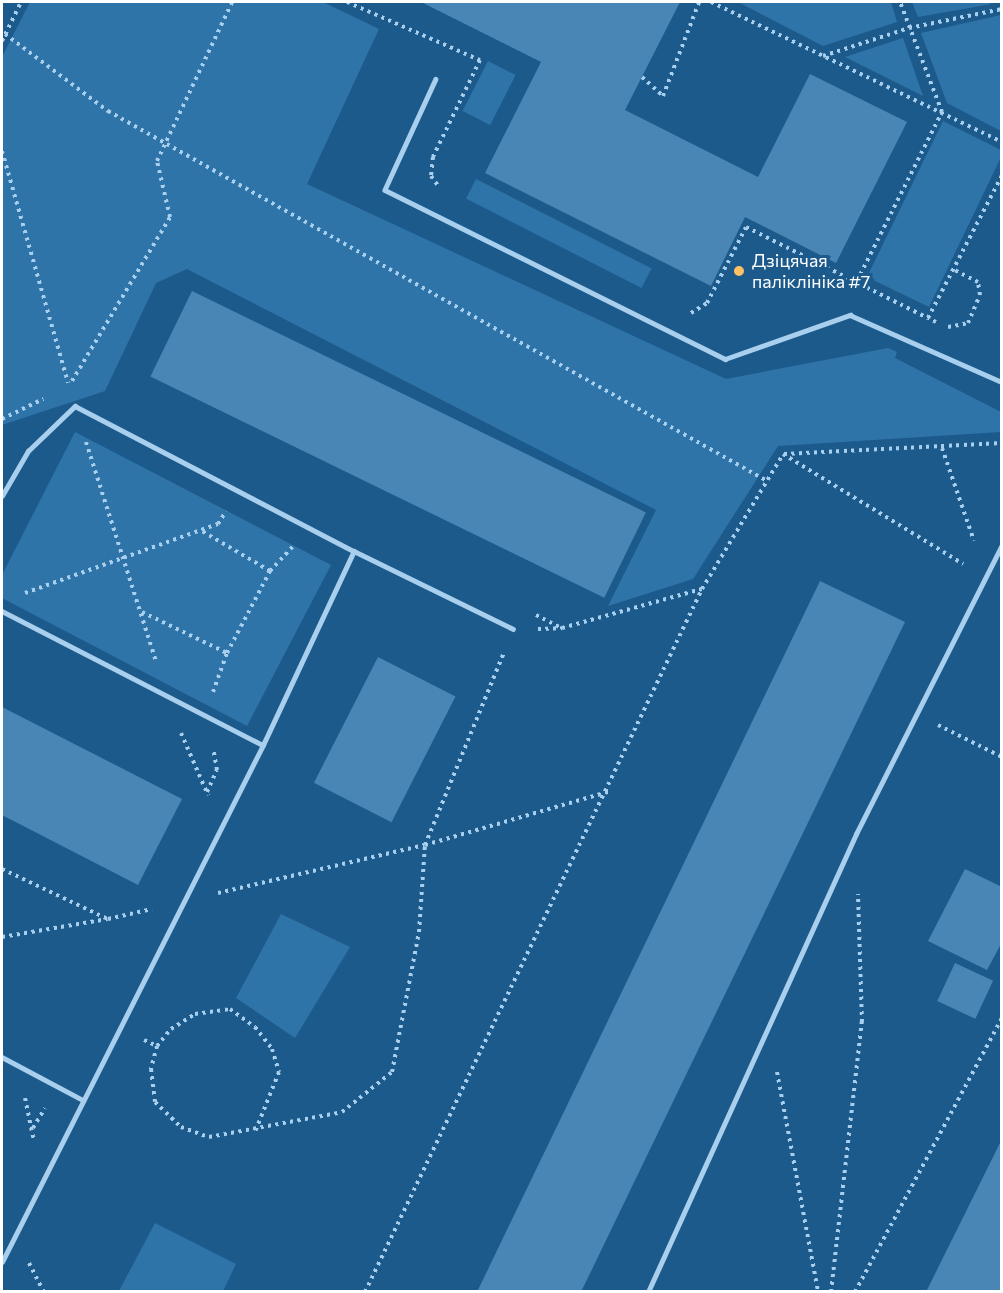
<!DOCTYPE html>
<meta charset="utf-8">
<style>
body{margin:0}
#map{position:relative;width:1003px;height:1293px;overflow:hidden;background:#1c5a8c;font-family:Commissioner,sans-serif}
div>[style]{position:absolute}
.green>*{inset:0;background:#2f74a9;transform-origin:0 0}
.building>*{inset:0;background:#4986b6;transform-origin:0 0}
.path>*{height:4px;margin-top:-2px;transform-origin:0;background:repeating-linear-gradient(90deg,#a8cfed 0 3px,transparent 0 7.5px)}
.service>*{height:4.5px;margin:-2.25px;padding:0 2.25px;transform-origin:2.25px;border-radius:2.25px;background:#a8cfed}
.dots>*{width:16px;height:16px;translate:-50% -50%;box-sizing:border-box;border:3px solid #1c5a8c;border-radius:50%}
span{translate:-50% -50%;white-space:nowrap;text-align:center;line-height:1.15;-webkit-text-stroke:6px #1c5a8c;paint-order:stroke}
.poi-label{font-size:18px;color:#fff}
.left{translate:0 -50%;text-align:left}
.frame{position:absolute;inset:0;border:3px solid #fff;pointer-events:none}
</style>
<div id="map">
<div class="green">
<div style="clip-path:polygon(30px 2px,323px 2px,379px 29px,307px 184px,726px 379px,888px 348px,897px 352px,895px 358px,1001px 412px,1001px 432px,778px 446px,693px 579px,608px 606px,656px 510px,187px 269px,156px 283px,105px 391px,2px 425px,2px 57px)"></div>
<div style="clip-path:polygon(738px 2px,891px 2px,897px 22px,823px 46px)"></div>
<div style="clip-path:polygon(912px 2px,986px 2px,992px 4px,918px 17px)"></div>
<div style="clip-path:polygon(1001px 15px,1002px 15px,1001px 131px,947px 103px,921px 33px)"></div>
<div style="clip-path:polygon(903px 38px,923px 96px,845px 57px)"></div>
<div style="left:488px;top:61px;width:31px;height:56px;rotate:27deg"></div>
<div style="clip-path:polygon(943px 121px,1001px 150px,1001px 157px,929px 307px,867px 277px)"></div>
<div style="left:476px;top:179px;width:197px;height:22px;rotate:27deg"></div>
<div style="clip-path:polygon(75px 432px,331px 565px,247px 726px,2px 598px,2px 575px)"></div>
<div style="clip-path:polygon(281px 914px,350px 947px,295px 1038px,236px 998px)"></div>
<div style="clip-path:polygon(155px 1223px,236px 1264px,223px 1291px,119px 1291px)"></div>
</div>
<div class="building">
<div style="clip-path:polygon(421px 2px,680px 2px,625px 110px,758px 177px,810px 74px,907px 122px,836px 263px,745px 217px,711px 286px,485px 173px,541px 62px)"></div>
<div style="left:192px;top:291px;width:505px;height:95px;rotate:26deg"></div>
<div style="clip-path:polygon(820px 581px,905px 622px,862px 711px,581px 1292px,477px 1292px)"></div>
<div style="left:378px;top:657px;width:87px;height:141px;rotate:27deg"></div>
<div style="clip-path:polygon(2px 707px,182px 799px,138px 885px,2px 815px)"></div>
<div style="clip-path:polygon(965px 869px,1002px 887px,1002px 942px,987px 970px,928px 941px)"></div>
<div style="left:955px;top:963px;width:42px;height:42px;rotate:25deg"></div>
<div style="clip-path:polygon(1002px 1139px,1002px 1292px,926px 1292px)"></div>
</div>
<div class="path">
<div style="left:347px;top:2px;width:145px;rotate:23.6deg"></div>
<div style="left:480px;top:60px;width:108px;rotate:115.9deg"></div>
<div style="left:433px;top:157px;width:19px;rotate:96deg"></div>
<div style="left:431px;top:176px;width:14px;rotate:54deg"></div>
<div style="left:711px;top:2px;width:323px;rotate:25.7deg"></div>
<div style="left:5px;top:34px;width:129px;rotate:36.8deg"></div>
<div style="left:108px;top:111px;width:756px;rotate:29.31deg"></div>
<div style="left:2px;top:41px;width:43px;rotate:-64deg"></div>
<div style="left:823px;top:56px;width:90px;rotate:-18deg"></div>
<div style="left:909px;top:28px;width:95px;rotate:-11.5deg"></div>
<div style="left:642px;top:77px;width:28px;rotate:42deg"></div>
<div style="left:663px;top:96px;width:101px;rotate:-69deg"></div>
<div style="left:2px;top:151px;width:241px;rotate:74.1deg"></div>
<div style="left:857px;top:281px;width:189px;rotate:-63.3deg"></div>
<div style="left:942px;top:112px;width:118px;rotate:-110.9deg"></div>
<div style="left:691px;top:313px;width:19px;rotate:-32deg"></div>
<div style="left:707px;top:303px;width:85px;rotate:-62.8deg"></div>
<div style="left:746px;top:227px;width:203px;rotate:26.6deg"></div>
<div style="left:936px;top:322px;width:9px;rotate:-153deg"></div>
<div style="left:928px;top:318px;width:161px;rotate:-62.6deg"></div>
<div style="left:948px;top:327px;width:20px;rotate:-11deg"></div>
<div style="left:968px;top:323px;width:30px;rotate:-67deg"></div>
<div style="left:980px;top:295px;width:13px;rotate:-99deg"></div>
<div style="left:978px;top:282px;width:28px;rotate:-153deg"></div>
<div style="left:72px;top:381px;width:191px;rotate:-59.1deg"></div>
<div style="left:170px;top:217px;width:57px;rotate:-103.1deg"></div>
<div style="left:157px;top:161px;width:176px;rotate:-64.7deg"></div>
<div style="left:2px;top:419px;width:46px;rotate:-26deg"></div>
<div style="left:86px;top:442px;width:230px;rotate:72.3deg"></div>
<div style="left:942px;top:448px;width:98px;rotate:71deg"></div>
<div style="left:783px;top:454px;width:211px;rotate:31.4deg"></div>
<div style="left:784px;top:454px;width:218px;rotate:-2.9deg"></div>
<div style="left:270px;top:571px;width:33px;rotate:-47deg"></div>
<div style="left:25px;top:593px;width:205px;rotate:-19.7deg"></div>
<div style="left:218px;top:524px;width:15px;rotate:-58deg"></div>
<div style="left:142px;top:612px;width:94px;rotate:25.8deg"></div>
<div style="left:227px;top:653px;width:93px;rotate:-62.3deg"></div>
<div style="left:270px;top:571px;width:81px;rotate:-149.6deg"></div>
<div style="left:536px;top:615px;width:29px;rotate:27deg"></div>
<div style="left:562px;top:628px;width:145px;rotate:-15.6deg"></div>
<div style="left:538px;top:629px;width:24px;rotate:-2deg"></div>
<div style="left:213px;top:692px;width:41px;rotate:-70.3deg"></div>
<div style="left:938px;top:725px;width:72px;rotate:26.6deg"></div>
<div style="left:181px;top:733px;width:68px;rotate:66.5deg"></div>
<div style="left:207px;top:792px;width:24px;rotate:-66deg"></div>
<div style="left:217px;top:770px;width:22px;rotate:-100deg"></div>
<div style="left:2px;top:869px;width:117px;rotate:25.3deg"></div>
<div style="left:108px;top:919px;width:45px;rotate:-12.8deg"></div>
<div style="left:218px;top:893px;width:212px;rotate:-13.1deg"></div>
<div style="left:425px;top:845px;width:191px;rotate:-16.2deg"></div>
<div style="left:2px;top:937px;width:107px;rotate:-9.7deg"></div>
<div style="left:144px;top:1040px;width:14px;rotate:25deg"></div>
<div style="left:157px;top:1046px;width:24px;rotate:105deg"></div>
<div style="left:151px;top:1069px;width:33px;rotate:83deg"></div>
<div style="left:155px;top:1102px;width:36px;rotate:44deg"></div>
<div style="left:181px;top:1127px;width:30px;rotate:20deg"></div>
<div style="left:209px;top:1137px;width:135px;rotate:-10.6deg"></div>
<div style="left:342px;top:1112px;width:64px;rotate:-38.7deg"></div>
<div style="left:392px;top:1072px;width:143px;rotate:-79.1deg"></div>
<div style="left:419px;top:932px;width:87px;rotate:-86.1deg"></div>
<div style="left:425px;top:845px;width:209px;rotate:-67.7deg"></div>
<div style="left:157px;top:1046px;width:22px;rotate:-51deg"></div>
<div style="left:171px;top:1029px;width:28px;rotate:-32deg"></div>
<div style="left:195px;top:1014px;width:35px;rotate:-8deg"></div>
<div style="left:230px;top:1009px;width:31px;rotate:36deg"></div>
<div style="left:255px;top:1027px;width:28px;rotate:52deg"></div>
<div style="left:272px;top:1049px;width:24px;rotate:73deg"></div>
<div style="left:279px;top:1072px;width:65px;rotate:111.8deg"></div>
<div style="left:777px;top:1072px;width:224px;rotate:79.4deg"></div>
<div style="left:25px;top:1098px;width:44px;rotate:78.2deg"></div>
<div style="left:33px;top:1128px;width:23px;rotate:-59deg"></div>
<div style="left:29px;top:1263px;width:33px;rotate:63deg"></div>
<div style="left:365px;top:1292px;width:780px;rotate:-64.39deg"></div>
<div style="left:702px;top:589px;width:157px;rotate:-59deg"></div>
<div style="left:831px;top:1292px;width:272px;rotate:-83.5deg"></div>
<div style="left:862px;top:1022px;width:128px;rotate:-91.8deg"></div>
<div style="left:855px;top:1292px;width:311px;rotate:-61.8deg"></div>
</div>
<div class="service">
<div style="left:436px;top:79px;width:122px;rotate:114.7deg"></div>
<div style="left:385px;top:190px;width:380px;rotate:26.4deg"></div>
<div style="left:725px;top:359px;width:133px;rotate:-19.4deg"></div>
<div style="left:850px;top:315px;width:166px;rotate:23.8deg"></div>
<div style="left:2px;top:496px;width:52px;rotate:-60deg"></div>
<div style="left:28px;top:451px;width:65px;rotate:-43.8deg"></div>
<div style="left:75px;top:406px;width:314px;rotate:27.5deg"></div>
<div style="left:2px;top:611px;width:293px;rotate:27.2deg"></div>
<div style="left:2px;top:1057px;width:92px;rotate:28deg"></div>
<div style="left:2px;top:1262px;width:579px;rotate:-63.21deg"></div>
<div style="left:263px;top:745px;width:214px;rotate:-64.9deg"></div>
<div style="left:354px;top:551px;width:177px;rotate:26.1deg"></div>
<div style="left:648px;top:1292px;width:503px;rotate:-65.57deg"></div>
<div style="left:856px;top:834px;width:324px;rotate:-63.2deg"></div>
</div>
<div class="dots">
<div style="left:739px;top:271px;background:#fdc066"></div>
</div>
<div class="poi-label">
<span class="left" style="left:752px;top:271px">Дзіцячая<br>паліклініка #7</span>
</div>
<div class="frame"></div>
</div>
